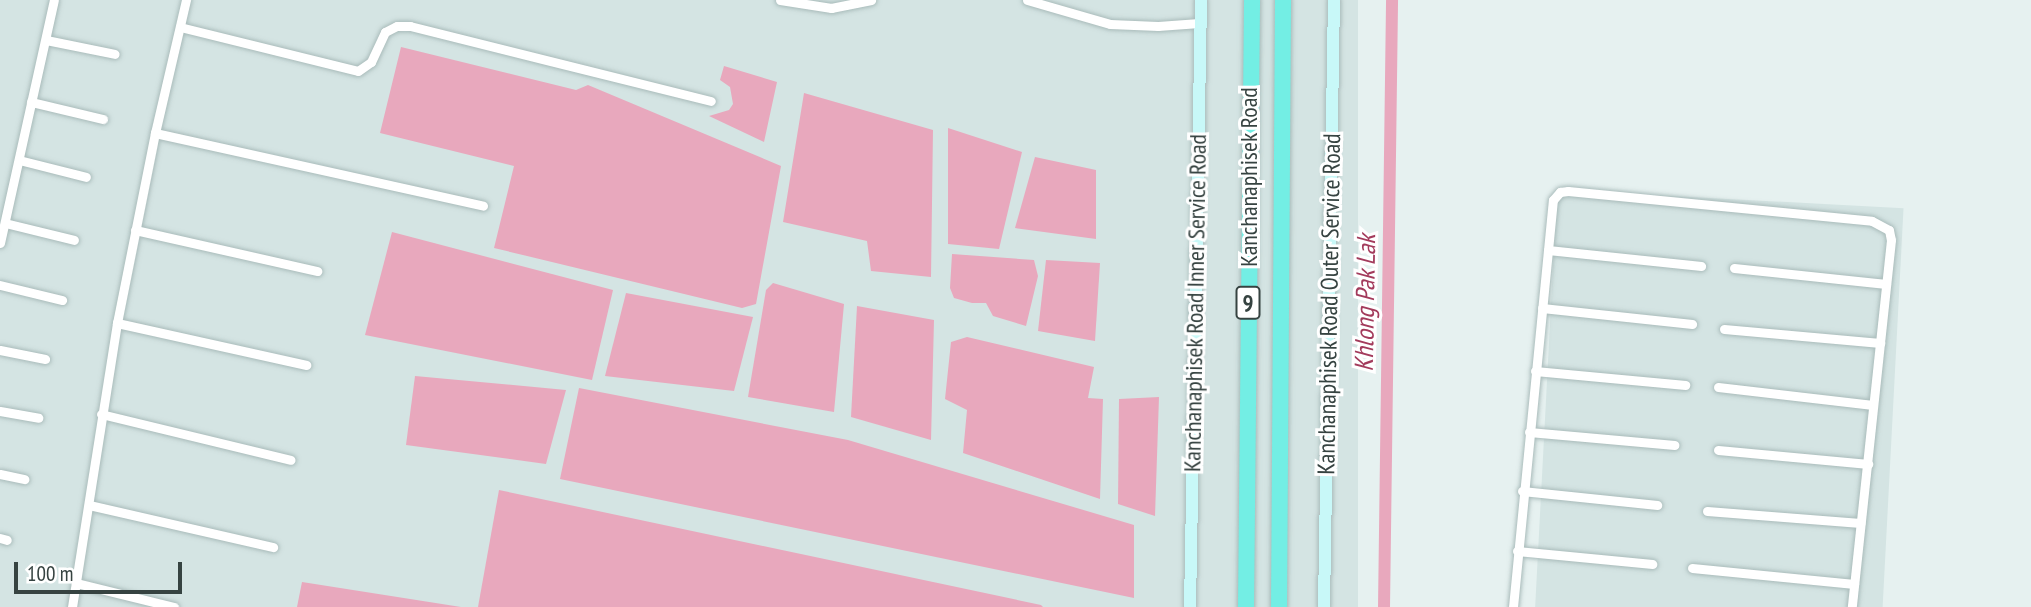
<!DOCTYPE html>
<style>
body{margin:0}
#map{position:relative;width:2031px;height:607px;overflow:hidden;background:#e6f1f0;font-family:"PT Sans Narrow",sans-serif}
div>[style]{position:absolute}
.residential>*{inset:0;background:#d4e4e3;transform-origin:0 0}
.water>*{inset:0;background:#e8a8bd}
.canal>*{height:12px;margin:-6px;padding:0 6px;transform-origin:6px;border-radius:6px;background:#e8a8bd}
.roads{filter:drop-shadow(0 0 2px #a9bbba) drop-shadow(0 0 2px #a9bbba)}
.minor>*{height:9px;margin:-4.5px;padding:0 4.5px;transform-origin:4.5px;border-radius:4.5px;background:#fff}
.secondary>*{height:12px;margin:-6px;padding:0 6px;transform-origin:6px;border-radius:6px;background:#c8f8f8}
.motorway>*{height:16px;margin:-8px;padding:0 8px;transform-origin:8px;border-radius:8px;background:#73eee4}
span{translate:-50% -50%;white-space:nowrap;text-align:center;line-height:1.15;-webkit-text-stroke:6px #fff;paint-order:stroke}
.shield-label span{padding:2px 5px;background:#fff;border:2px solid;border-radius:5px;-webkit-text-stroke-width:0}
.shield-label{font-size:23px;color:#364341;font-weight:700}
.street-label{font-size:24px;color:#364341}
.water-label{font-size:26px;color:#a33b5c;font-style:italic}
.scale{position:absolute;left:14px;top:562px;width:168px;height:32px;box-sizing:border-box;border:4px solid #364341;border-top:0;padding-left:9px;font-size:21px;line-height:24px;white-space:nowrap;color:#364341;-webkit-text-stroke:5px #fff;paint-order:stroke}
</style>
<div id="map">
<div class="residential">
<div style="left:0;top:0;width:1358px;height:607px"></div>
<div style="left:1557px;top:190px;width:347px;height:419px;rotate:3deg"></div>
</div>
<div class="water">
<div style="clip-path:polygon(401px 47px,576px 90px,588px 85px,781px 166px,756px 304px,742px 308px,494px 248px,514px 166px,380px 133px)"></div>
<div style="clip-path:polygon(724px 66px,777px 82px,764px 142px,709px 116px,729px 110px,733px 104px,730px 87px,720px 80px)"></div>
<div style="clip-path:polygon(804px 93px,933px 130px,931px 277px,871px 271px,867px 241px,783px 222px)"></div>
<div style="clip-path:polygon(948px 128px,1022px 152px,999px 249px,948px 244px)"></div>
<div style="clip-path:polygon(1035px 157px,1096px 170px,1096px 239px,1015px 228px)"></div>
<div style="clip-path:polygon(392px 232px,613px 290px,592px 380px,365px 335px)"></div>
<div style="clip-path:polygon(952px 254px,1034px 260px,1038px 276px,1026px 326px,993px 316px,986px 303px,972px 303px,954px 298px,950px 288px)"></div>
<div style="clip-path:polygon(1046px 260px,1100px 263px,1095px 341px,1038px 331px)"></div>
<div style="clip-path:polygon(773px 283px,844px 304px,834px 412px,748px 397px,766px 290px)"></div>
<div style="clip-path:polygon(626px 293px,753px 317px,734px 391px,605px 376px)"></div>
<div style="clip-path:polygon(857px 306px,934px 320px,931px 440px,851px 417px)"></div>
<div style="clip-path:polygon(967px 337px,1094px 367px,1088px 398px,1103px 399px,1100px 499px,963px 453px,967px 410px,945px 399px,951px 342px)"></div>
<div style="clip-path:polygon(415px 376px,566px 390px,546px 464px,406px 445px)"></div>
<div style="clip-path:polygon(579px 388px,848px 440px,1134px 525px,1134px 598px,560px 479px)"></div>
<div style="clip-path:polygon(1159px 397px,1155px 516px,1118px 504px,1119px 399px)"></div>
<div style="clip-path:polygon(499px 490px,1041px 605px,1043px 607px,478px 607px)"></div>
<div style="clip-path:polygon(302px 582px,461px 607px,297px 607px)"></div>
</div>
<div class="canal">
<div style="left:1384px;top:607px;width:607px;rotate:-89.24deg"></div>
</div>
<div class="roads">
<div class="minor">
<div style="left:780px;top:0;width:52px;rotate:8.9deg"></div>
<div style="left:831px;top:8px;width:41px;rotate:-11.3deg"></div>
<div style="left:1027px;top:0;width:86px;rotate:16.1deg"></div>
<div style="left:1110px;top:24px;width:48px;rotate:2.4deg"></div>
<div style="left:1158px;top:26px;width:41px;rotate:-4.2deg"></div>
<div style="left:180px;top:27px;width:183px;rotate:13.9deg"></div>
<div style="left:358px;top:71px;width:16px;rotate:-35deg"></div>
<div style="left:371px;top:62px;width:33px;rotate:-65deg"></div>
<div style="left:385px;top:32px;width:13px;rotate:-27deg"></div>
<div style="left:397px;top:26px;width:13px"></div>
<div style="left:410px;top:26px;width:310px;rotate:14deg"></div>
<div style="left:46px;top:40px;width:70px;rotate:11.5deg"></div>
<div style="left:31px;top:102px;width:74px;rotate:13.3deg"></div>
<div style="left:155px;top:133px;width:336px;rotate:12.5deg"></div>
<div style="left:19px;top:160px;width:69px;rotate:14.2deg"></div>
<div style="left:5px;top:223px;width:71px;rotate:13.8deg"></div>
<div style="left:135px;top:230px;width:187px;rotate:12.7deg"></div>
<div style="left:0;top:243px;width:249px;rotate:-77.5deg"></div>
<div style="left:1548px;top:250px;width:154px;rotate:6deg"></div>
<div style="left:1734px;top:268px;width:153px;rotate:6deg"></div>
<div style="left:0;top:285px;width:64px;rotate:13.6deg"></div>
<div style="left:1542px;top:308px;width:151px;rotate:6.1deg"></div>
<div style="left:117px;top:323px;width:194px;rotate:12.5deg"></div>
<div style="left:1724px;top:329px;width:157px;rotate:5.1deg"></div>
<div style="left:0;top:350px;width:46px;rotate:11.3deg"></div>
<div style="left:1535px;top:371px;width:151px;rotate:5.3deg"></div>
<div style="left:1718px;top:387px;width:156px;rotate:6.6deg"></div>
<div style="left:0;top:411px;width:39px;rotate:10deg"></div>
<div style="left:101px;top:414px;width:195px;rotate:13.6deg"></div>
<div style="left:1529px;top:432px;width:146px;rotate:5.1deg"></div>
<div style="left:1718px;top:450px;width:151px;rotate:5.3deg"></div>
<div style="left:0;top:474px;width:25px;rotate:12deg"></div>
<div style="left:1522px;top:491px;width:136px;rotate:5.9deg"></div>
<div style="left:89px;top:505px;width:189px;rotate:12.9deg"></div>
<div style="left:1707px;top:511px;width:154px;rotate:4.5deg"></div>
<div style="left:0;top:538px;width:7px;rotate:16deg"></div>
<div style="left:1517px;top:551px;width:136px;rotate:5.5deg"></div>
<div style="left:1692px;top:568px;width:163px;rotate:5.6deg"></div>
<div style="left:76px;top:583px;width:101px;rotate:13.8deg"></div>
<div style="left:72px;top:607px;width:288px;rotate:-81deg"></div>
<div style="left:117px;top:323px;width:194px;rotate:-78.7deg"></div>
<div style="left:155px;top:133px;width:137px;rotate:-76.9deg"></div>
<div style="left:1513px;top:607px;width:409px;rotate:-84.4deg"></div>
<div style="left:1553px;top:200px;width:11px;rotate:-49deg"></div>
<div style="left:1560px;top:192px;width:8px;rotate:-7deg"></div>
<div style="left:1568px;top:191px;width:305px;rotate:5.6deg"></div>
<div style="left:1872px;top:221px;width:19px;rotate:28deg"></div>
<div style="left:1889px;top:230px;width:10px;rotate:79deg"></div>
<div style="left:1891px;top:240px;width:369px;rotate:96.1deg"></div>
</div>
<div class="secondary">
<div style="left:1190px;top:607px;width:607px;rotate:-88.96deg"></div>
<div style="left:1324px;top:607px;width:607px;rotate:-89.06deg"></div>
</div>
<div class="motorway">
<div style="left:1246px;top:607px;width:607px;rotate:-89.43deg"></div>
<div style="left:1279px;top:607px;width:607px;rotate:-89.62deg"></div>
</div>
</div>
<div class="shield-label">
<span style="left:1248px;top:303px">9</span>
</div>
<div class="street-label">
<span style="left:1249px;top:177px;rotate:-90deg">Kanchanaphisek Road</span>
<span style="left:1195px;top:303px;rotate:-89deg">Kanchanaphisek Road Inner Service Road</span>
<span style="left:1329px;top:304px;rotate:-89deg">Kanchanaphisek Road Outer Service Road</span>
</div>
<div class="water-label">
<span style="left:1365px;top:303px;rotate:-89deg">Khlong Pak Lak</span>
</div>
<div class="scale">100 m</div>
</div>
